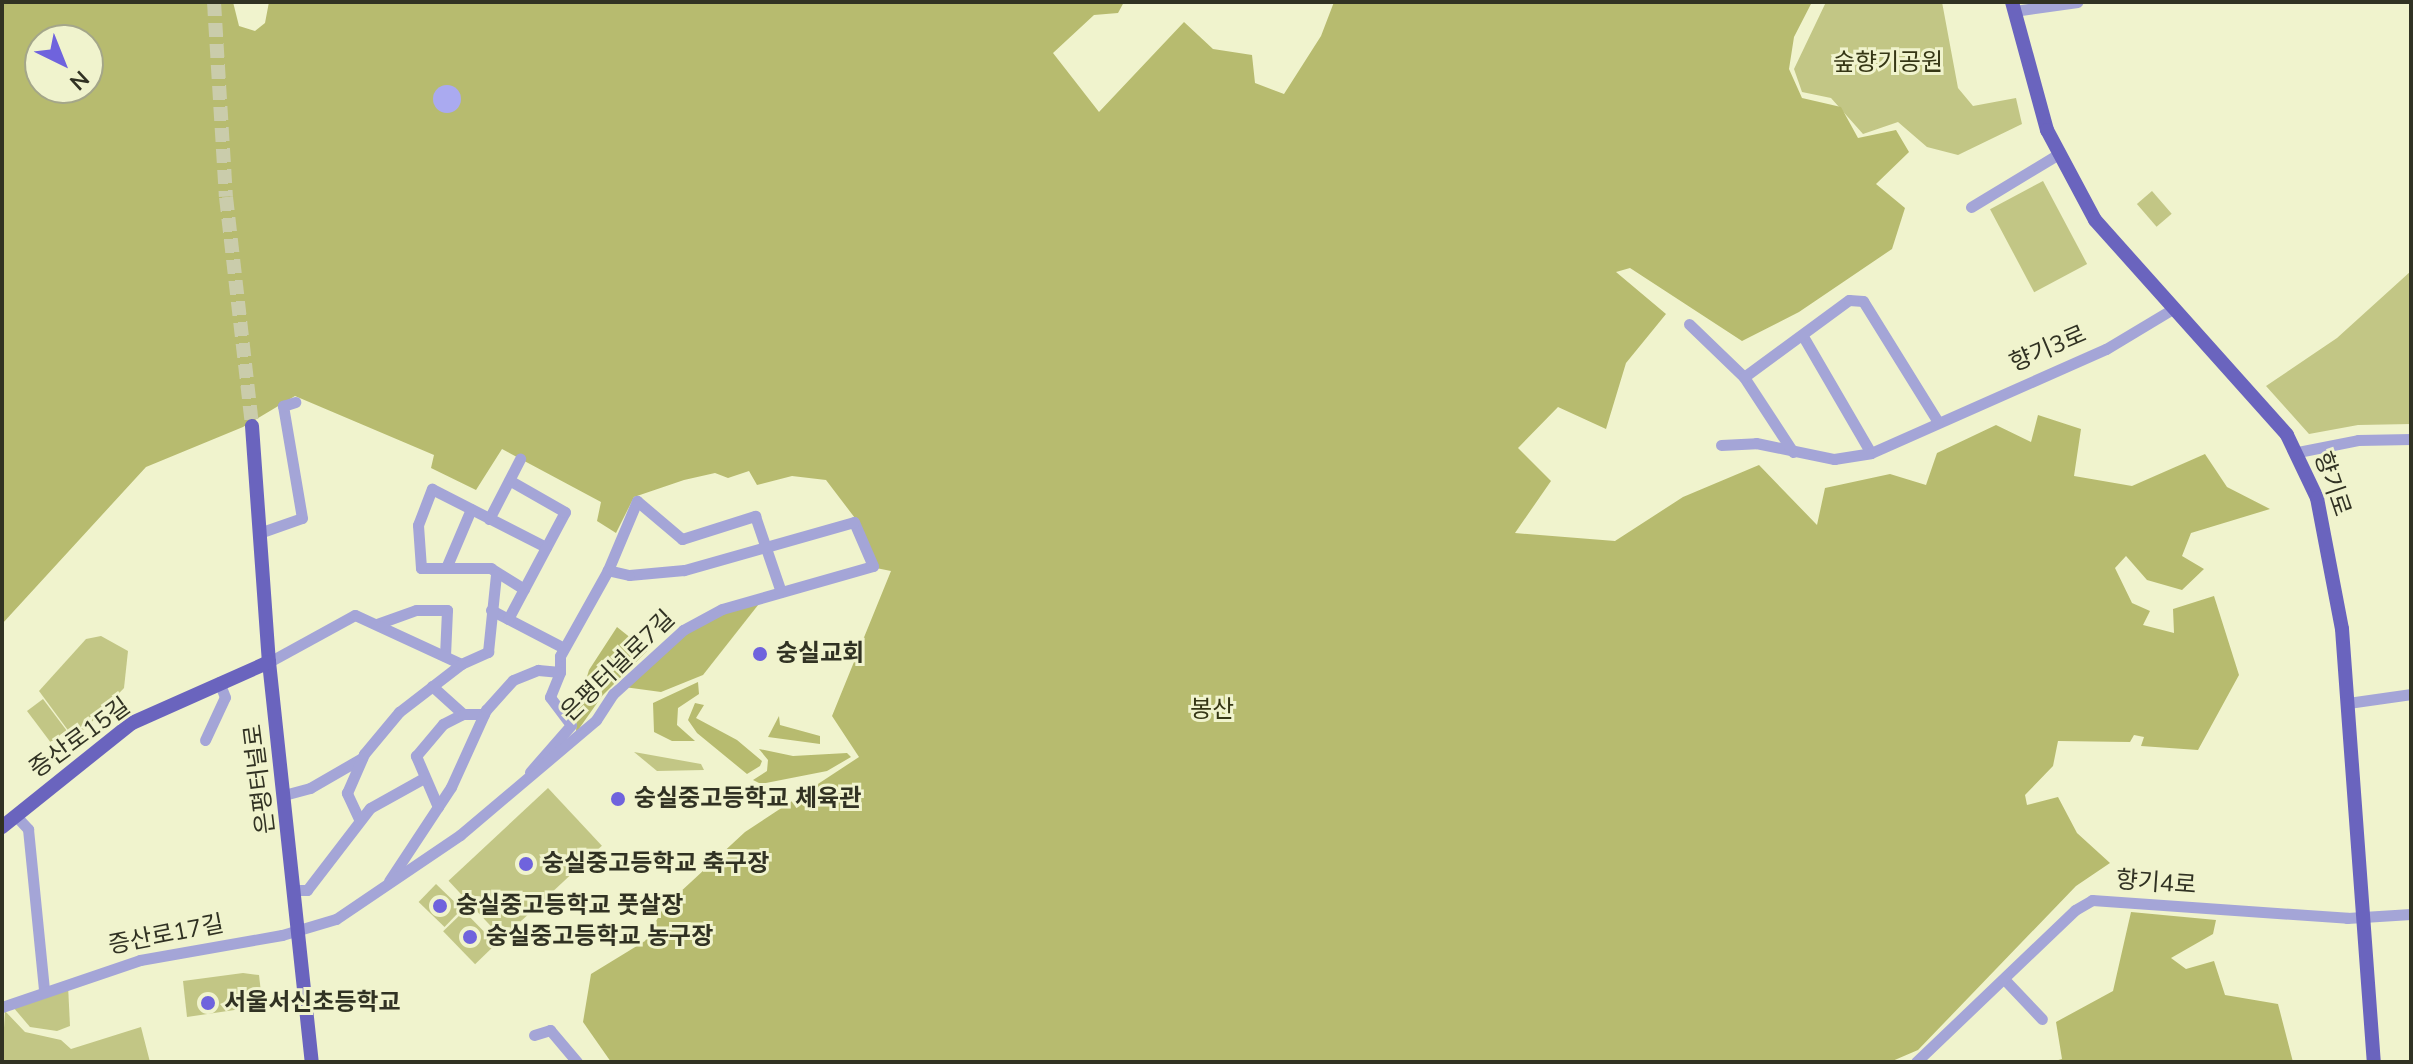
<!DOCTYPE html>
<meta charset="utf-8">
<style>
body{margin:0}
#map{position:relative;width:2413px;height:1064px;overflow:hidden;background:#f0f3cd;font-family:"Nunito Sans","Noto Sans KR",sans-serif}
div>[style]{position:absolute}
.green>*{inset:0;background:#c2c685;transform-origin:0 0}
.forest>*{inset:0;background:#b7bb6f}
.water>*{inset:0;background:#aaaaf0}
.round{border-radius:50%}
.major-tunnel>*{height:14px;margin-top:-7px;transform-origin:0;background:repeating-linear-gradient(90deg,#caccab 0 14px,transparent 0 21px)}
.minor>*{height:11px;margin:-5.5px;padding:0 5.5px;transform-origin:5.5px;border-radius:5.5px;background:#a4a5d7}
.major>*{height:14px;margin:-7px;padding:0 7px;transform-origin:7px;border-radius:7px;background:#6a64be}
.dots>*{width:22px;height:22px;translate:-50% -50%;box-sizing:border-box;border:4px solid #f0f3cd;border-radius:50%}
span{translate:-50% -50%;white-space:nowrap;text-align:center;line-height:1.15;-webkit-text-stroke:6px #f0f3cd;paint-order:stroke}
.park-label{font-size:24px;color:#353615}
.street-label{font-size:24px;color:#313223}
.poi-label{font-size:24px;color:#313223;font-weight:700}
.left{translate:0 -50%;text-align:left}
.frame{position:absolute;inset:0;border:4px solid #313223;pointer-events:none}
.north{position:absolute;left:24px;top:24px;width:80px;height:80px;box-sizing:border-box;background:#f0f3cd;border:2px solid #a4a689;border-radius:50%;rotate:137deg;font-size:22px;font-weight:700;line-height:32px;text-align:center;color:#313223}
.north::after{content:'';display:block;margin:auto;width:28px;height:36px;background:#6f63dd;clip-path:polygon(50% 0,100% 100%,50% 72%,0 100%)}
</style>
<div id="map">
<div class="green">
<div style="clip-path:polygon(1826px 2px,1942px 2px,1958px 88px,1973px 106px,2016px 98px,2022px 124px,1958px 155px,1927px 147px,1898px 122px,1863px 134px,1831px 98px,1802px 92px,1794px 69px)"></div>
<div style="left:2043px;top:181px;width:94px;height:60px;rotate:62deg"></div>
<div style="left:2152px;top:191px;width:30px;height:20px;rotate:49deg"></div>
<div style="clip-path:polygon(2411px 271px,2411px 424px,2358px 425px,2309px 434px,2266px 386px,2337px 338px)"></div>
<div style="clip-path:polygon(101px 636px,128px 651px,124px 688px,85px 729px,70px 733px,39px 691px,86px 639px)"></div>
<div style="left:43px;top:699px;width:39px;height:20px;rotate:53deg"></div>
<div style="clip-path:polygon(634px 752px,701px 764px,704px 770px,657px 771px)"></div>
<div style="left:548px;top:788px;width:79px;height:136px;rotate:47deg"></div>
<div style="left:436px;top:884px;width:36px;height:25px;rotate:44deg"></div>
<div style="left:464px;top:911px;width:46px;height:29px;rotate:46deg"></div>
<div style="clip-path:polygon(243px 973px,259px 975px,262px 1001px,248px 1008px,187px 1017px,183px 981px)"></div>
<div style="clip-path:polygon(68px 985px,70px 1026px,57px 1031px,30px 1027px,13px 1007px)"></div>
<div style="clip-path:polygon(5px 1011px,25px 1032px,61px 1040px,71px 1049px,141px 1027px,150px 1062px,2px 1062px)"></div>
</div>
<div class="forest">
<div style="clip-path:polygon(evenodd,2px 2px,233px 2px,239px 26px,255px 31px,265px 23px,269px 2px,1124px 2px,1118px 13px,1094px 15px,1053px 53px,1099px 112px,1184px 22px,1213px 49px,1252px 55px,1255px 83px,1284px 94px,1321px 36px,1334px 2px,1812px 2px,1794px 37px,1789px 69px,1802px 98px,1841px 107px,1858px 138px,1896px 130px,1909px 152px,1876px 184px,1905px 208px,1892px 249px,1799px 312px,1742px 341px,1630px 268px,1616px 272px,1666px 314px,1626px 363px,1606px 429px,1558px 407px,1518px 448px,1551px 481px,1515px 533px,1615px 541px,1683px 497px,1759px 465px,1817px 525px,1825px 488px,1890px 474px,1926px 485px,1937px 453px,1996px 425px,2031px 442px,2038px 415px,2081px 429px,2074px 476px,2132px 486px,2205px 454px,2227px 487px,2270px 509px,2191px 533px,2182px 556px,2204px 569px,2182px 590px,2147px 580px,2126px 556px,2115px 568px,2132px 603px,2150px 611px,2143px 625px,2174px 633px,2173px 609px,2214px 596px,2239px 675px,2198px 750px,2141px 746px,2144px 737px,2134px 735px,2130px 742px,2058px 741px,2053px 766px,2025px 795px,2027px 805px,2058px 797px,2077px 833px,2110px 863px,2076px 886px,1918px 1050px,1890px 1062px,611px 1062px,583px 1022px,591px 974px,645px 941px,664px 907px,745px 832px,859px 757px,832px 716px,891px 571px,876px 568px,858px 522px,826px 480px,792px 476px,757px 485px,749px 471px,728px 478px,715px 473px,684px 480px,634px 497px,616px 533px,597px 521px,601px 502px,502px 449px,476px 490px,431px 468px,434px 455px,295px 396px,243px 427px,146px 467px,2px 624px,2px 2px,40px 40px,88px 40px,88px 88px,40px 88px,40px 40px)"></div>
<div style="clip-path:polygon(762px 600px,703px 675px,661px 692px,624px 687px,684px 634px,726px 610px)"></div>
<div style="clip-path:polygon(617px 627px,647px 651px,602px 696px,576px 733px,577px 710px,589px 670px)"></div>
<div style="clip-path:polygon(698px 682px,699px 694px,678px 708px,677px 725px,695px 741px,672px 741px,654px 732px,653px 703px)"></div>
<div style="clip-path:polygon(695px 703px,704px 705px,696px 718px,737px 740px,762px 761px,760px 766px,747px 774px,697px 733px,688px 720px)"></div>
<div style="clip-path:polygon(779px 716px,780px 725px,820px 736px,820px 744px,768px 737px)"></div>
<div style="clip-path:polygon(759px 749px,793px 756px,847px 753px,851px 757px,827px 771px,761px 784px,753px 780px,767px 771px,768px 760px)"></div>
<div style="clip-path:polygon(2131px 912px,2216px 920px,2213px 934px,2171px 958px,2186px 969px,2214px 961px,2225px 995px,2278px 1004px,2293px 1062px,2051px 1062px,2062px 1059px,2056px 1022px,2113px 991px)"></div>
</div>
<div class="water">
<div class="round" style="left:433px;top:85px;width:28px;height:28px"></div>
</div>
<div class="major-tunnel">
<div style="left:214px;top:2px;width:195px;rotate:86.5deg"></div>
<div style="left:226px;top:197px;width:230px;rotate:83.5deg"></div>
</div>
<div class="minor">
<div style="left:2014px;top:11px;width:64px;rotate:-8.1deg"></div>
<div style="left:1971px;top:207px;width:100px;rotate:-31.2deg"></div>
<div style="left:1689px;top:324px;width:76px;rotate:43.9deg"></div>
<div style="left:1804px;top:338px;width:133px;rotate:59.8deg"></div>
<div style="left:1721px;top:445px;width:35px;rotate:-3deg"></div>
<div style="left:1756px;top:443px;width:80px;rotate:11.6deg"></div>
<div style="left:1834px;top:459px;width:37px;rotate:-9deg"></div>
<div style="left:1871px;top:453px;width:257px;rotate:-23.9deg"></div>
<div style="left:2106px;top:349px;width:76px;rotate:-31deg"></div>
<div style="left:1793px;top:452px;width:90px;rotate:-123.2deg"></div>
<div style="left:1744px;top:377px;width:130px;rotate:-36.3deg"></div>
<div style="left:1849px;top:300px;width:14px;rotate:4deg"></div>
<div style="left:1863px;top:301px;width:142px;rotate:58.2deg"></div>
<div style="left:2298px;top:452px;width:61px;rotate:-11.3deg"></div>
<div style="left:2358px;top:440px;width:53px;rotate:-1.1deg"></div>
<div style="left:489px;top:519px;width:68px;rotate:-62.7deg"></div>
<div style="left:262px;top:532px;width:42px;rotate:-19.3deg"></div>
<div style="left:302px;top:518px;width:114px;rotate:-99.6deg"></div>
<div style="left:283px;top:406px;width:13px;rotate:-18deg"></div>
<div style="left:446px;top:568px;width:64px;rotate:-67deg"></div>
<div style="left:524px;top:589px;width:39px;rotate:-148deg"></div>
<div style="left:491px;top:568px;width:70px;rotate:180deg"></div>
<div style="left:421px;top:568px;width:43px;rotate:-94deg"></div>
<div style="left:418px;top:525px;width:39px;rotate:-69deg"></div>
<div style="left:432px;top:489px;width:128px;rotate:27deg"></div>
<div style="left:491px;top:610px;width:82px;rotate:27.5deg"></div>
<div style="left:508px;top:619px;width:121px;rotate:-62deg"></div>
<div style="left:565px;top:512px;width:64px;rotate:-150.3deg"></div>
<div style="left:377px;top:624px;width:41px;rotate:-19.7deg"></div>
<div style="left:416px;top:610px;width:31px"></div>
<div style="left:447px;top:610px;width:46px;rotate:92.5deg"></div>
<div style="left:269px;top:662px;width:98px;rotate:-28.7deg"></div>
<div style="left:355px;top:615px;width:117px;rotate:24.8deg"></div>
<div style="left:432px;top:686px;width:42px;rotate:42.1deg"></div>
<div style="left:2348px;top:703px;width:64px;rotate:-8.1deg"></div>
<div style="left:205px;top:740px;width:47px;rotate:-65.1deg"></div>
<div style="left:225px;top:697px;width:16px;rotate:-112deg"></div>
<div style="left:530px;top:772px;width:62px;rotate:-48.9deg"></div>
<div style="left:571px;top:725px;width:35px;rotate:-127deg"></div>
<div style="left:550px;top:697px;width:27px;rotate:-68deg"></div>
<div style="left:560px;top:672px;width:16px;rotate:-90deg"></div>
<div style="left:560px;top:656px;width:98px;rotate:-60.8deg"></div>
<div style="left:608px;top:570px;width:75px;rotate:-67.2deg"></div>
<div style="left:637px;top:501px;width:59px;rotate:40.2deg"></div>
<div style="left:682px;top:539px;width:77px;rotate:-17.5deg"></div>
<div style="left:755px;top:516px;width:80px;rotate:71.1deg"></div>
<div style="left:284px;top:795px;width:27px;rotate:-15deg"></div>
<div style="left:310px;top:788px;width:60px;rotate:-30deg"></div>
<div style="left:438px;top:807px;width:56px;rotate:-113.3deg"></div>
<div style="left:416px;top:756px;width:42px;rotate:-49.8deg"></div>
<div style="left:443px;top:724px;width:22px;rotate:-27deg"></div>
<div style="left:463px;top:714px;width:21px"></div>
<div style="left:16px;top:816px;width:18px;rotate:47deg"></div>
<div style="left:28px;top:829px;width:162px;rotate:84.3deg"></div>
<div style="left:359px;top:819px;width:29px;rotate:-115deg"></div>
<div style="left:347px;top:793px;width:43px;rotate:-66.4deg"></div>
<div style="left:364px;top:754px;width:55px;rotate:-50.2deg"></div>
<div style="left:399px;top:712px;width:78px;rotate:-37.7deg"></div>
<div style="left:461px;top:664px;width:30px;rotate:-24deg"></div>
<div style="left:488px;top:652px;width:78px;rotate:-84.1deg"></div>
<div style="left:389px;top:881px;width:113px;rotate:-56.6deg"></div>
<div style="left:451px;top:787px;width:85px;rotate:-65.6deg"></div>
<div style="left:486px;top:710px;width:40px;rotate:-48deg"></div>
<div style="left:513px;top:680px;width:27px;rotate:-22deg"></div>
<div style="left:538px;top:670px;width:22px;rotate:5deg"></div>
<div style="left:296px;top:890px;width:11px"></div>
<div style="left:307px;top:890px;width:103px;rotate:-52.5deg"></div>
<div style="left:370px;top:808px;width:62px;rotate:-29.1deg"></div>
<div style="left:2004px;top:979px;width:55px;rotate:46.5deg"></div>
<div style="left:2px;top:1007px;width:146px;rotate:-18.8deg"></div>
<div style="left:140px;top:960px;width:144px;rotate:-10deg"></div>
<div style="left:282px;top:935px;width:56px;rotate:-16.5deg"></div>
<div style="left:336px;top:919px;width:150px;rotate:-34.1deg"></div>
<div style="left:460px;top:835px;width:178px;rotate:-40.2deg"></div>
<div style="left:596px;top:720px;width:31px;rotate:-57deg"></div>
<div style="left:613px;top:694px;width:95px;rotate:-42.4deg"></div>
<div style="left:683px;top:630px;width:44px;rotate:-28.3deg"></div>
<div style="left:722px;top:609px;width:157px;rotate:-15.9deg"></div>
<div style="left:873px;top:566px;width:48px;rotate:-113.4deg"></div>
<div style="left:854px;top:522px;width:177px;rotate:164.2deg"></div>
<div style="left:684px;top:570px;width:55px;rotate:174.8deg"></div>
<div style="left:629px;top:575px;width:22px;rotate:-167deg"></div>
<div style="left:534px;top:1035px;width:17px;rotate:-17deg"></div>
<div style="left:550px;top:1030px;width:42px;rotate:49.8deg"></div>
<div style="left:1916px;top:1062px;width:220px;rotate:-43.7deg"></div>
<div style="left:2075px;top:910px;width:20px;rotate:-30deg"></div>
<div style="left:2092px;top:900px;width:256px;rotate:4deg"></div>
<div style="left:2347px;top:918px;width:64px;rotate:-3.6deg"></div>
</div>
<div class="major">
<div style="left:2012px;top:2px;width:133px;rotate:74.7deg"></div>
<div style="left:2047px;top:130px;width:102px;rotate:61.9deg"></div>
<div style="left:2095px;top:220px;width:288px;rotate:48.2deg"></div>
<div style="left:2287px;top:435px;width:70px;rotate:64.5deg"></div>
<div style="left:2317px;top:498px;width:133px;rotate:79.2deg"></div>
<div style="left:2342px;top:629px;width:434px;rotate:85.8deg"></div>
<div style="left:252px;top:426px;width:237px;rotate:85.9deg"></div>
<div style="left:269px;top:662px;width:402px;rotate:83.9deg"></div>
<div style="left:2px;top:827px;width:166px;rotate:-38.7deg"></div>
<div style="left:132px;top:723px;width:150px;rotate:-24deg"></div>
</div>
<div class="dots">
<div style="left:760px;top:654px;background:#6f63dd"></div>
<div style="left:618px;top:799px;background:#6f63dd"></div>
<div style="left:526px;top:864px;background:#6f63dd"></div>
<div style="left:440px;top:906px;background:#6f63dd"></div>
<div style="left:470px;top:937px;background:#6f63dd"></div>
<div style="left:208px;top:1003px;background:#6f63dd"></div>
</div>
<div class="park-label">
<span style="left:1888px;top:63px">숲향기공원</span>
<span style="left:1212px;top:710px">봉산</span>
</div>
<div class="street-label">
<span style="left:2048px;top:349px;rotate:-23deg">향기3로</span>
<span style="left:2332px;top:484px;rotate:71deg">향기로</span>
<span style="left:618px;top:666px;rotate:-44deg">은평터널로7길</span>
<span style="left:80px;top:738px;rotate:-36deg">증산로15길</span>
<span style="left:260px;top:779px;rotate:-97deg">은평터널로</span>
<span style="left:2156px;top:883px;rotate:4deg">향기4로</span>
<span style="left:166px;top:935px;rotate:-11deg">증산로17길</span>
</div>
<div class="poi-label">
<span class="left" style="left:776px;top:654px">숭실교회</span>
<span class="left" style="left:634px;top:799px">숭실중고등학교 체육관</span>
<span class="left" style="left:542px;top:864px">숭실중고등학교 축구장</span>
<span class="left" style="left:456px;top:906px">숭실중고등학교 풋살장</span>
<span class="left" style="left:486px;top:937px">숭실중고등학교 농구장</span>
<span class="left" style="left:224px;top:1003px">서울서신초등학교</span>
</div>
<div class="frame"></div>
<div class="north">N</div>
</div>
